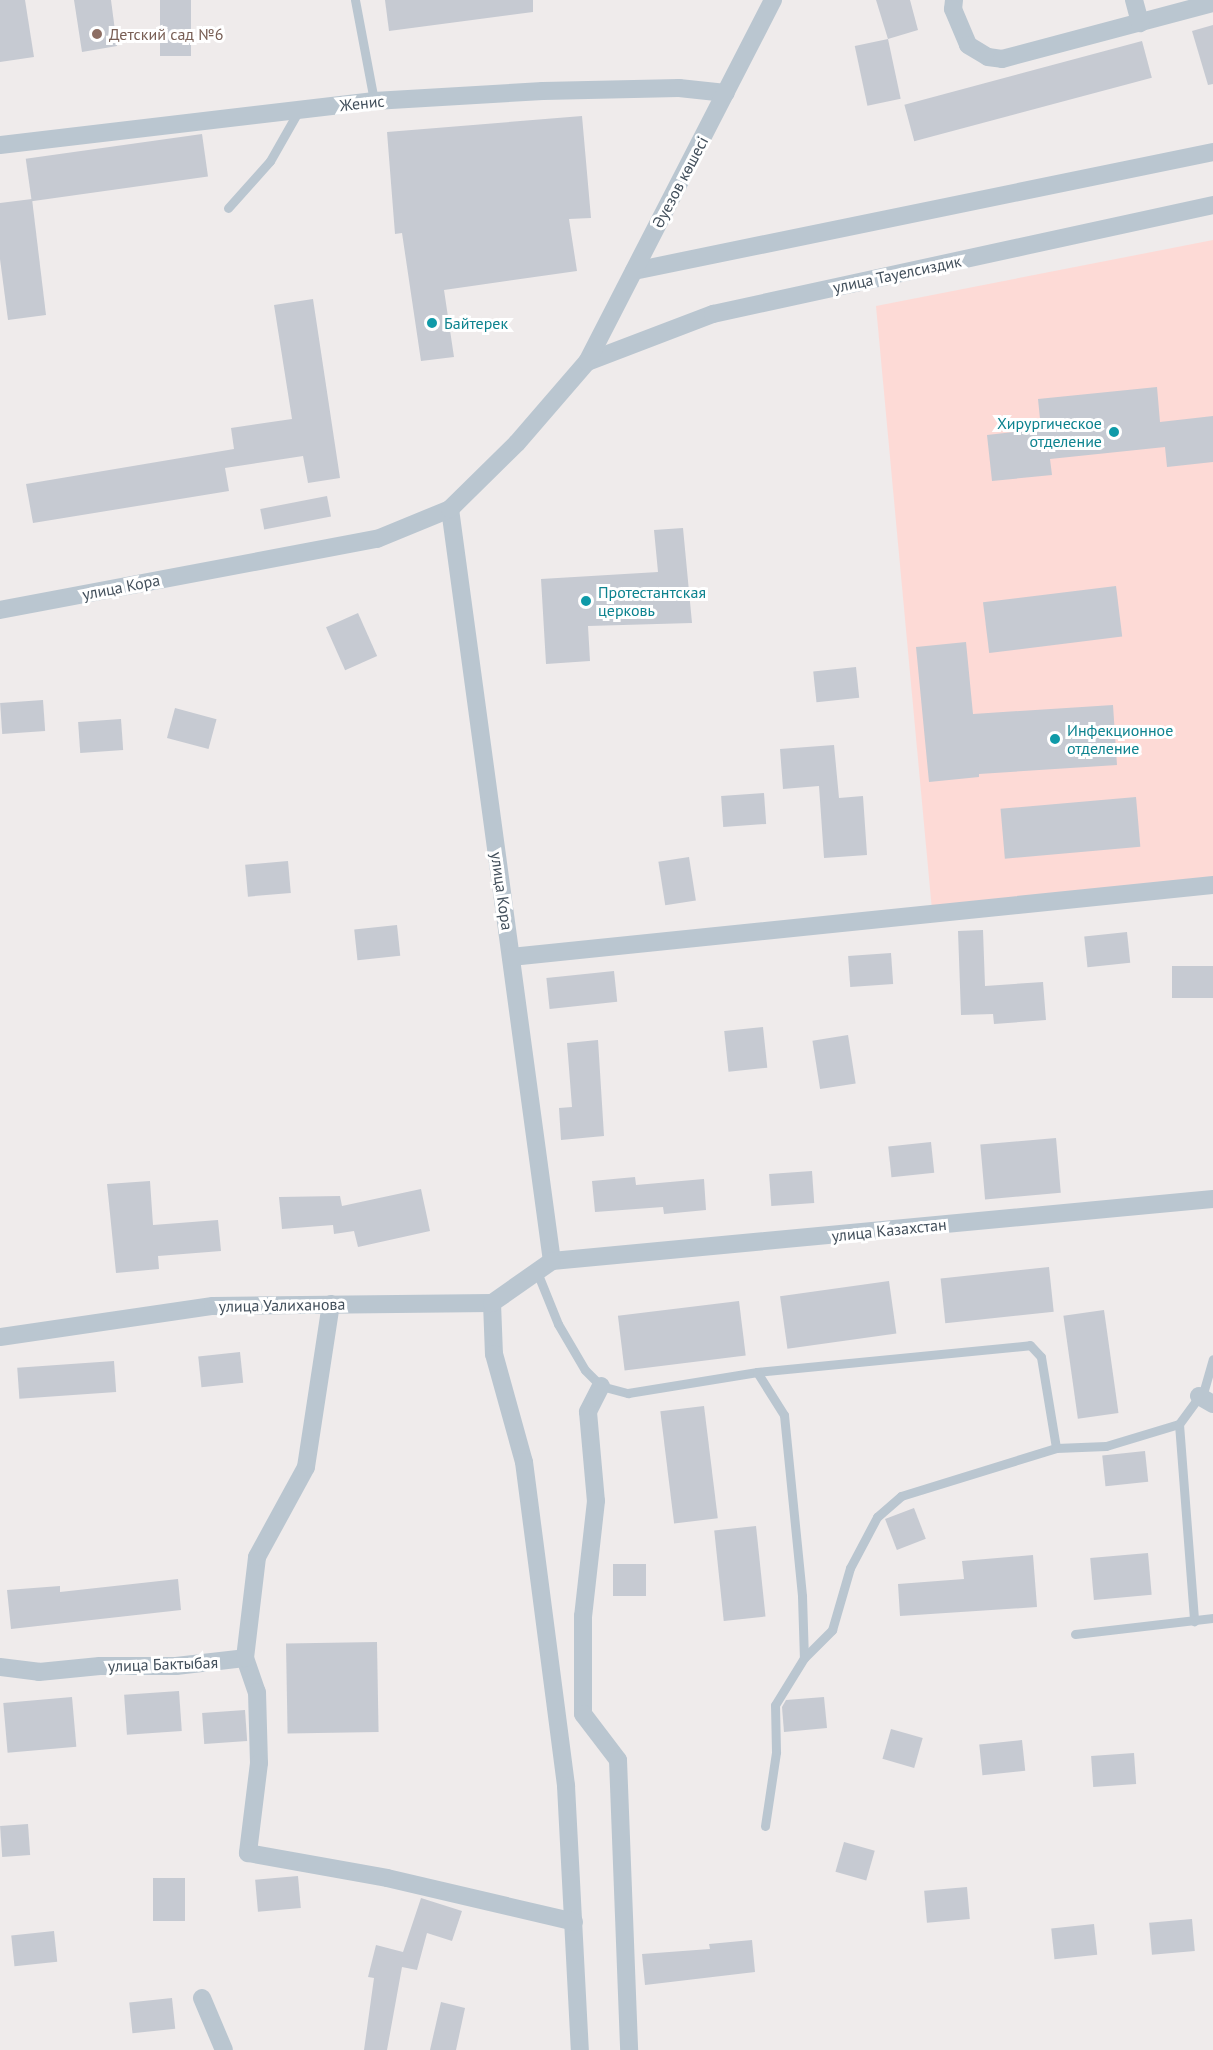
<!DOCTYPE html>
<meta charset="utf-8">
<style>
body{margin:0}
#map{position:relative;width:1213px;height:2050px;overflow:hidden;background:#efebeb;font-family:"PT Sans",sans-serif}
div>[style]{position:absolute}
.medical>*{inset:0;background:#fddad6}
.building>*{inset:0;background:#c6cad2;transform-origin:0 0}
.service>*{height:9px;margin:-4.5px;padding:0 4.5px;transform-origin:4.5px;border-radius:4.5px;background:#bac6d0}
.minor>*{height:18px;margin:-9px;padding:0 9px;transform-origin:9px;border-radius:9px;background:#bac6d0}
.dots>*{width:16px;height:16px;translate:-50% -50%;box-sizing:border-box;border:3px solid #fff;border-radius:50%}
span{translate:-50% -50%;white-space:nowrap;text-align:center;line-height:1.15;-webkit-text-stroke:6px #fff;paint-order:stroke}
.education-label{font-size:16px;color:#785e54}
.left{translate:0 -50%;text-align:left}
.street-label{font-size:16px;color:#424f5b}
.culture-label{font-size:16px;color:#0d838f}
.right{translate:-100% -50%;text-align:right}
</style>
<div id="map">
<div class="medical">
<div style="clip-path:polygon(1213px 240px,1213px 888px,933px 921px,876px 306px)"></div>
</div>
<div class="building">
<div style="clip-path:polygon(0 0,25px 0,34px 57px,0 62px)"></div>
<div style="clip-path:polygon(74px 0,111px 0,117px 46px,82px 52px)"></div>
<div style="left:160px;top:0;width:31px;height:56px"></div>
<div style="clip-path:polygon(385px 0,533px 0,533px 12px,389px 31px)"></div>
<div style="clip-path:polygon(876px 0,910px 0,918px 30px,888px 39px)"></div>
<div style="clip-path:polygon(1213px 25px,1213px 84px,1208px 85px,1192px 31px)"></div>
<div style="left:888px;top:39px;width:61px;height:34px;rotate:78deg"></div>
<div style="left:1142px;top:41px;width:38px;height:246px;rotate:75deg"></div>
<div style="clip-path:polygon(582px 116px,591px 218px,569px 219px,577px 271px,444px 290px,454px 357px,421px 361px,402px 233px,395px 234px,387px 132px)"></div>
<div style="left:202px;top:134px;width:43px;height:178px;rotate:82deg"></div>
<div style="clip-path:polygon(32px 199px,46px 315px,8px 320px,0 259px,0 203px)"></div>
<div style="clip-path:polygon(313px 299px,340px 478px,308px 483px,303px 456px,225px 468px,229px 491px,33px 523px,26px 484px,234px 449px,231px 428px,292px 419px,274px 305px)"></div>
<div style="clip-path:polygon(1157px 387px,1160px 422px,1213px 416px,1213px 462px,1167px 467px,1165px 447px,1050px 459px,1052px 475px,992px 481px,987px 435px,1041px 429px,1038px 399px)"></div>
<div style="left:327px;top:496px;width:21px;height:68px;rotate:79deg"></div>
<div style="clip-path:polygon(683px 528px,692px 623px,588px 626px,590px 661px,546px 664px,541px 579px,658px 572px,654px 530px)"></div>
<div style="left:1116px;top:586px;width:51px;height:134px;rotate:83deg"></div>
<div style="left:358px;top:613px;width:47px;height:35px;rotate:66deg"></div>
<div style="clip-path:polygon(966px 642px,973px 714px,1113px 705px,1117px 765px,979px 774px,979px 777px,929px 782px,916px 647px)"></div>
<div style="left:856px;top:667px;width:31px;height:43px;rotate:84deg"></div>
<div style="left:43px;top:700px;width:31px;height:43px;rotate:86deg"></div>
<div style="left:175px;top:708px;width:43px;height:31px;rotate:15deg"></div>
<div style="left:121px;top:719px;width:31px;height:43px;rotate:86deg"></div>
<div style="clip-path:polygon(834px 745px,839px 798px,863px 796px,867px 855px,824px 858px,819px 786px,783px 789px,780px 749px)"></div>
<div style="left:764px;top:793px;width:31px;height:43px;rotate:86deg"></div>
<div style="left:1136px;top:797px;width:50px;height:136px;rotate:85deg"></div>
<div style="left:689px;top:857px;width:44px;height:31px;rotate:81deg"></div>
<div style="left:288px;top:861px;width:32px;height:43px;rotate:85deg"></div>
<div style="left:397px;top:925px;width:31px;height:43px;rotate:84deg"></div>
<div style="clip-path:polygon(983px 930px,985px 986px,1043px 982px,1046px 1020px,994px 1024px,993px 1014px,961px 1015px,958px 931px)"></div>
<div style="left:1127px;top:932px;width:31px;height:43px;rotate:84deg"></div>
<div style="left:891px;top:953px;width:31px;height:43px;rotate:86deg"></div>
<div style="left:1213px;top:966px;width:32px;height:41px;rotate:90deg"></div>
<div style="left:614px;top:971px;width:31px;height:68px;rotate:84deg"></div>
<div style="left:763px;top:1027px;width:41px;height:39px;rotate:84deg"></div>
<div style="left:848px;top:1035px;width:49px;height:36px;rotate:81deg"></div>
<div style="clip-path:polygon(598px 1040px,604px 1136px,561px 1140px,559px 1108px,572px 1107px,567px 1043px)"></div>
<div style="left:1056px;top:1138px;width:55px;height:76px;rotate:85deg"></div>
<div style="left:931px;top:1142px;width:31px;height:43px;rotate:84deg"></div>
<div style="left:812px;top:1171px;width:32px;height:43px;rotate:86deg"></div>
<div style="clip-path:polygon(635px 1177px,636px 1185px,704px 1179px,706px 1210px,664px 1214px,663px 1207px,595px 1212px,592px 1181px)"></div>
<div style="clip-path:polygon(150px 1181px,153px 1225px,218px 1220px,221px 1251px,158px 1256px,159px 1269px,116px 1273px,107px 1184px)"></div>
<div style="clip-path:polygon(421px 1189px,430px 1231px,358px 1247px,354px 1231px,334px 1234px,333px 1225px,282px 1229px,279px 1197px,340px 1196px,342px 1206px)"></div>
<div style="left:1049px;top:1267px;width:45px;height:109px;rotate:84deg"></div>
<div style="left:889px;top:1281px;width:53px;height:110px;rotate:82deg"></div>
<div style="left:739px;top:1301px;width:55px;height:122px;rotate:83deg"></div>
<div style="left:1104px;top:1310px;width:104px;height:41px;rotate:82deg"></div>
<div style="left:240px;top:1352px;width:31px;height:42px;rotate:84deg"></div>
<div style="left:114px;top:1361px;width:31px;height:97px;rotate:86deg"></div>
<div style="left:704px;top:1406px;width:113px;height:44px;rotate:83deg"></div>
<div style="left:1145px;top:1451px;width:31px;height:43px;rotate:84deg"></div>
<div style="left:914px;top:1508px;width:33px;height:31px;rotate:69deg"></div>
<div style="left:756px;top:1526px;width:91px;height:42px;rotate:84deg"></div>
<div style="left:1148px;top:1553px;width:42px;height:58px;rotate:85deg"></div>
<div style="clip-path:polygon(1033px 1555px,1037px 1607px,900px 1616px,898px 1584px,964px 1579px,962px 1561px)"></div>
<div style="left:613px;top:1564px;width:33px;height:32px"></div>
<div style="clip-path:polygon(178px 1579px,181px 1610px,11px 1629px,7px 1590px,60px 1586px,60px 1592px)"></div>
<div style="left:377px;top:1642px;width:90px;height:91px;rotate:89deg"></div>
<div style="left:179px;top:1691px;width:40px;height:55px;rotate:86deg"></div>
<div style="left:72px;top:1697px;width:50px;height:69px;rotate:85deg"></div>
<div style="clip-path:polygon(824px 1697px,827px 1728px,784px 1732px,782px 1707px,786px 1700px)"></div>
<div style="left:245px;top:1710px;width:31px;height:43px;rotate:86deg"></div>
<div style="left:891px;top:1729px;width:33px;height:31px;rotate:16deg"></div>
<div style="left:1022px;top:1740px;width:31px;height:43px;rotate:84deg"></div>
<div style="left:1134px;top:1753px;width:31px;height:43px;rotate:86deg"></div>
<div style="left:28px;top:1824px;width:31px;height:28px;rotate:86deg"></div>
<div style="left:844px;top:1842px;width:32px;height:31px;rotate:16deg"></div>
<div style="left:298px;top:1876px;width:32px;height:43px;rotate:85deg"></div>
<div style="left:153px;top:1878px;width:32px;height:43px"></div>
<div style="left:967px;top:1887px;width:32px;height:43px;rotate:85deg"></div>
<div style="clip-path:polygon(421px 1898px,462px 1911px,452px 1941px,427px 1933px,417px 1970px,402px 1967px,387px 2050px,364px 2050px,374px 1978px,368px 1977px,376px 1945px,403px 1952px)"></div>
<div style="left:1192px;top:1919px;width:32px;height:43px;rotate:85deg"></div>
<div style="left:1094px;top:1924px;width:31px;height:43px;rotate:84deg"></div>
<div style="left:54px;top:1931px;width:31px;height:43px;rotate:84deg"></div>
<div style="clip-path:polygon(752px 1940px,755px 1972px,645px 1985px,642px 1954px,710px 1949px,709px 1944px)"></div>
<div style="left:172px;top:1998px;width:31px;height:43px;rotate:84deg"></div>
<div style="clip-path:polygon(441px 2002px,465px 2008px,456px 2050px,430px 2050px)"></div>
</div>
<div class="service">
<div style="left:355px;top:0;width:103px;rotate:79.3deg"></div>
<div style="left:228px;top:208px;width:63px;rotate:-48.2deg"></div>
<div style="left:270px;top:161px;width:59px;rotate:-60.4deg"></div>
<div style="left:537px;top:1272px;width:56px;rotate:68deg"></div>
<div style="left:558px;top:1324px;width:53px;rotate:59.6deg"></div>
<div style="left:585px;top:1370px;width:23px;rotate:45deg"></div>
<div style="left:601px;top:1386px;width:28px;rotate:15deg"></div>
<div style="left:628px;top:1393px;width:131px;rotate:-9.2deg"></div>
<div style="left:757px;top:1372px;width:274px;rotate:-5.6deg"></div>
<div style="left:1030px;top:1345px;width:16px;rotate:47deg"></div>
<div style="left:1041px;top:1357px;width:92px;rotate:80.6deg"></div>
<div style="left:757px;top:1372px;width:51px;rotate:57.9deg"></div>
<div style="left:784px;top:1415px;width:182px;rotate:84.3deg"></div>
<div style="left:802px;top:1596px;width:62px;rotate:88.2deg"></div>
<div style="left:1179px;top:1424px;width:198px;rotate:85.6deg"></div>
<div style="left:1075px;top:1634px;width:139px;rotate:-6.6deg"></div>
<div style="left:765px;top:1826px;width:75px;rotate:-81.5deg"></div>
<div style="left:776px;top:1752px;width:47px;rotate:-91.2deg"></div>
<div style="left:775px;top:1705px;width:55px;rotate:-58.3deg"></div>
<div style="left:804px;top:1658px;width:40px;rotate:-45deg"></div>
<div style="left:832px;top:1630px;width:65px;rotate:-73.8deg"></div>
<div style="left:850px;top:1568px;width:58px;rotate:-62.1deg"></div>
<div style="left:877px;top:1517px;width:32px;rotate:-41deg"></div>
<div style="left:901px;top:1496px;width:162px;rotate:-17.2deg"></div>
<div style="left:1056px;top:1448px;width:50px;rotate:-2.3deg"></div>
<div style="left:1106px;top:1446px;width:76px;rotate:-16.8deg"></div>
<div style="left:1179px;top:1424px;width:42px;rotate:-53.7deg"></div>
<div style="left:1204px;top:1390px;width:32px;rotate:-74deg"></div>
</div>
<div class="minor">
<div style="left:954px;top:0;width:9px;rotate:96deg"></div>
<div style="left:953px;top:9px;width:39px;rotate:67deg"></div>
<div style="left:968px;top:45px;width:23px;rotate:31deg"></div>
<div style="left:988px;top:57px;width:14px;rotate:8deg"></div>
<div style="left:1002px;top:59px;width:218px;rotate:-14.9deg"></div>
<div style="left:1134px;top:0;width:24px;rotate:75deg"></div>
<div style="left:0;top:145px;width:377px;rotate:-6.7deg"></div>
<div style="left:374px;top:101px;width:169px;rotate:-3.4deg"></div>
<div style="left:543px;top:91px;width:136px;rotate:-1.3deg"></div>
<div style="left:679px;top:88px;width:47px;rotate:6.1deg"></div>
<div style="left:634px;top:271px;width:591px;rotate:-11.61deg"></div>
<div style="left:587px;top:362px;width:135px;rotate:-20.9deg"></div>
<div style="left:713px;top:314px;width:512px;rotate:-12.3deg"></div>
<div style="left:450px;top:509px;width:759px;rotate:82.28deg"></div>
<div style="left:552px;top:1261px;width:664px;rotate:-5.36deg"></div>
<div style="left:0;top:610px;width:384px;rotate:-10.7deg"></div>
<div style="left:377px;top:539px;width:79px;rotate:-22.3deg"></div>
<div style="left:450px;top:509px;width:94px;rotate:-44.6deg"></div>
<div style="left:517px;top:443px;width:107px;rotate:-49.2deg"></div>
<div style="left:587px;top:362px;width:407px;rotate:-62.8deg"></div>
<div style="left:511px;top:957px;width:706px;rotate:-5.86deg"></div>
<div style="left:492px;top:1303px;width:51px;rotate:87.8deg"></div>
<div style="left:494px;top:1354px;width:112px;rotate:74.5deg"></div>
<div style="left:524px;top:1462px;width:327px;rotate:82.6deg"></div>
<div style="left:566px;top:1786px;width:264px;rotate:87deg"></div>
<div style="left:0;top:1337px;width:215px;rotate:-8.3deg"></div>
<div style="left:213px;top:1306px;width:279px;rotate:-0.6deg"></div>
<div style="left:492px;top:1303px;width:73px;rotate:-35deg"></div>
<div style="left:601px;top:1386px;width:29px;rotate:117deg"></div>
<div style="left:588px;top:1412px;width:89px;rotate:84.9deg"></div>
<div style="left:596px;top:1501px;width:116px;rotate:96.4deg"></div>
<div style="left:583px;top:1616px;width:98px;rotate:90deg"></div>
<div style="left:583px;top:1714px;width:58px;rotate:52.7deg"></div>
<div style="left:618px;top:1760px;width:290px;rotate:87.8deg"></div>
<div style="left:1199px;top:1396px;width:16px;rotate:30deg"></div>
<div style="left:245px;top:1658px;width:36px;rotate:71deg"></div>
<div style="left:257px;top:1692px;width:71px;rotate:88.4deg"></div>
<div style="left:259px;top:1763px;width:91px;rotate:97deg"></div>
<div style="left:248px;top:1853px;width:141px;rotate:10.2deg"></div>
<div style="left:387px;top:1878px;width:192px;rotate:13.2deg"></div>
<div style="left:0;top:1667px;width:39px;rotate:7deg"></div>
<div style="left:39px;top:1672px;width:61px;rotate:-5.6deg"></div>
<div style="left:100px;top:1666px;width:76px"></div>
<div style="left:176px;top:1666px;width:69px;rotate:-6.6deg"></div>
<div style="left:245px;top:1658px;width:102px;rotate:-83.2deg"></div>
<div style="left:257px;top:1557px;width:102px;rotate:-61.4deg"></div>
<div style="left:306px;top:1467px;width:165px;rotate:-81.3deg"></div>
<div style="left:202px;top:1998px;width:56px;rotate:67.1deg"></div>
</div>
<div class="dots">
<div style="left:97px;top:34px;background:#8d6e63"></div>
<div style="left:432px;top:323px;background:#0f9aa8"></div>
<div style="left:1114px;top:432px;background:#0f9aa8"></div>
<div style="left:586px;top:601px;background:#0f9aa8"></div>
<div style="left:1055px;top:739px;background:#0f9aa8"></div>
</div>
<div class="education-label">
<span class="left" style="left:109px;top:34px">Детский сад №6</span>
</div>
<div class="street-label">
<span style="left:362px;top:103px;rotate:-6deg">Женис</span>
<span style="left:680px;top:182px;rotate:-62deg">Әуезов көшесі</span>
<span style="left:897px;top:274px;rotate:-12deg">улица Тауелсиздик</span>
<span style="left:121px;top:587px;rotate:-11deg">улица Кора</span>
<span style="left:502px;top:891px;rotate:82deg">улица Кора</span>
<span style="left:889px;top:1230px;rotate:-6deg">улица Казахстан</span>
<span style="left:282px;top:1305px;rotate:-1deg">улица Уалиханова</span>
<span style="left:163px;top:1664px;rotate:-2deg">улица Бактыбая</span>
</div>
<div class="culture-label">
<span class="left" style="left:444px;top:323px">Байтерек</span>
<span class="right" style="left:1102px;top:432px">Хирургическое<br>отделение</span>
<span class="left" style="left:598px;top:601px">Протестантская<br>церковь</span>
<span class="left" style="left:1067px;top:739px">Инфекционное<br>отделение</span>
</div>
</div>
